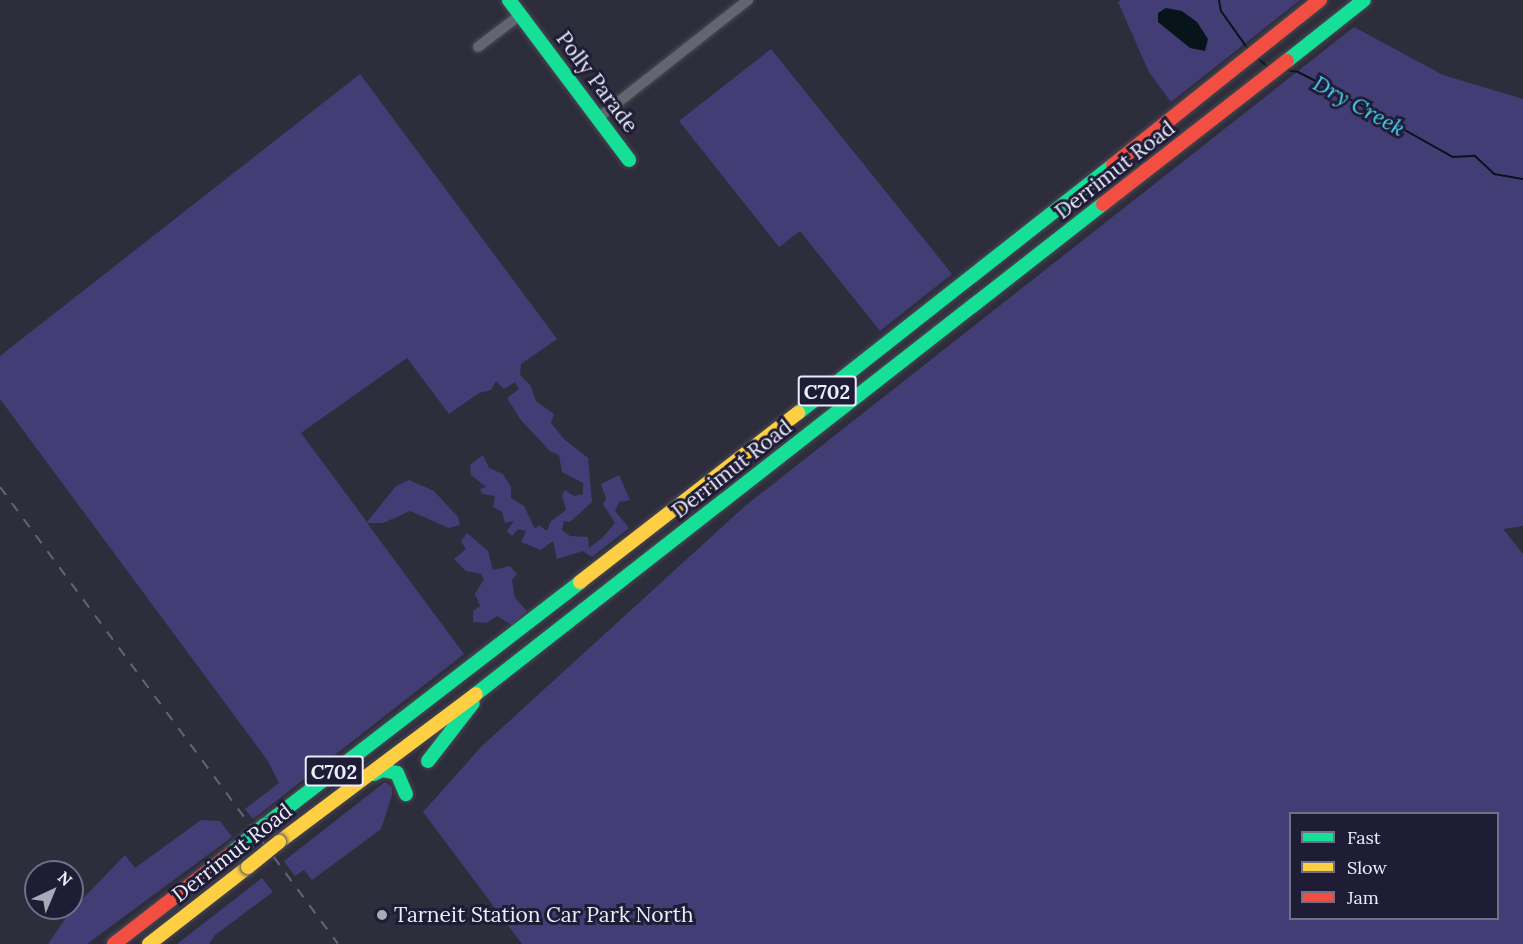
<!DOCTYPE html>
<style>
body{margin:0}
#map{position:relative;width:1523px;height:944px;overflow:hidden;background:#2e2d3b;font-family:Lora,serif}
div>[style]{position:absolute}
.green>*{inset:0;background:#433d76}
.water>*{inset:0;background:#07141a}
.stream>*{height:2px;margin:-1px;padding:0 1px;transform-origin:1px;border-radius:1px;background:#07141a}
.roads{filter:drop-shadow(0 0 2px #4a4a56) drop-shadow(0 0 2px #4a4a56)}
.street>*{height:10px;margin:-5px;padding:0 5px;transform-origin:5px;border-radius:5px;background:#656571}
.fast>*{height:14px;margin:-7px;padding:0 7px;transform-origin:7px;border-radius:7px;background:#16e098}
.slow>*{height:14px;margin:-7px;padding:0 7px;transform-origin:7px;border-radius:7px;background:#ffcf43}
.jam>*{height:14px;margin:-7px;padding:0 7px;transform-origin:7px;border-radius:7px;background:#f24e42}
.rail>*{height:2px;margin-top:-1px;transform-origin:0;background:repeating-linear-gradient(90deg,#656571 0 10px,transparent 0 20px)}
.bridges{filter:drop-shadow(0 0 2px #4a4a56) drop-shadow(0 0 2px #4a4a56)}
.fast-bridge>*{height:14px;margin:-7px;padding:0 7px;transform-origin:7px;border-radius:7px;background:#16e098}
.slow-bridge>*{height:14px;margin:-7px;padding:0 7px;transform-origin:7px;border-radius:7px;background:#ffcf43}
.dots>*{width:16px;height:16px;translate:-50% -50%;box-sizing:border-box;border:3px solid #1f1d36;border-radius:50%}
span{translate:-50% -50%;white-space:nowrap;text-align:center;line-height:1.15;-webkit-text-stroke:6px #1f1d36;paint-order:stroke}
.shield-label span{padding:2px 4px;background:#1f1d36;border:2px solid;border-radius:4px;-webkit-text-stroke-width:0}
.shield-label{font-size:20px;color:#ececfe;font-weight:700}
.street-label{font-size:21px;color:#ececfe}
.poi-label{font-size:21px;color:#ececfe}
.left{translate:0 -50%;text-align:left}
.water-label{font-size:22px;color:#4ad1f5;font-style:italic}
.legend{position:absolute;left:1289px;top:812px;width:210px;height:108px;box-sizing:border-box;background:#1f1d36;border:2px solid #717086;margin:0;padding:8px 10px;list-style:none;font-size:18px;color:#ececfe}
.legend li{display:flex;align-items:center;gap:12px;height:30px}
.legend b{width:30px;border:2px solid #717086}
.north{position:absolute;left:24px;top:860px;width:60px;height:60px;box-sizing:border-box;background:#1f1d36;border:2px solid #717086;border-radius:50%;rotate:44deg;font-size:16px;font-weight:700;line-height:24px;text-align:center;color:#ececfe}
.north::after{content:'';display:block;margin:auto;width:21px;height:27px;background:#aaa9ba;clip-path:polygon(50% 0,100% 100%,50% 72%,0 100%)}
</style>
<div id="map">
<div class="green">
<div style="clip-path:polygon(1120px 0,1300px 0,1171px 102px,1149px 72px,1118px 2px)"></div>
<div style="clip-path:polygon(evenodd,1354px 27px,1443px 75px,1523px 99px,1523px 526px,1503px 529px,1523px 554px,1523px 944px,522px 944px,423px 812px,482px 746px,745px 506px,1354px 27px,1290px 814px,1498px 814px,1498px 918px,1290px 918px,1290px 814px)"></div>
<div style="clip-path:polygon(771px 49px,952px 274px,880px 331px,800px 231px,779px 247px,679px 121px)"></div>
<div style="clip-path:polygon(360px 74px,557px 339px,521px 364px,520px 375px,530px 385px,536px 401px,554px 414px,551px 423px,564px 439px,588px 458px,592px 502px,570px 522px,564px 521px,562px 530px,570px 536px,588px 537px,589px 548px,602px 538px,615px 523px,603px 504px,606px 499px,601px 484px,619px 475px,630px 500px,619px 502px,615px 511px,629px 528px,592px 557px,583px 551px,557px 559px,553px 541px,541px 550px,521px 542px,526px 531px,518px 529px,512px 536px,507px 531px,514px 521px,505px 523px,502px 512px,493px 507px,495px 496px,482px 494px,480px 489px,486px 487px,471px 475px,470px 465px,483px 455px,489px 468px,503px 474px,511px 487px,511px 498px,524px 506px,535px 529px,539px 525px,547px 531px,551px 521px,566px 510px,562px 495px,565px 490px,574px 496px,583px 494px,583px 483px,562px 472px,559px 455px,550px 451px,520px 419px,507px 398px,519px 389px,515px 382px,504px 389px,496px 381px,491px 390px,479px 393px,449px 414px,407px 358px,301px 433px,367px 522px,396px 486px,409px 480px,434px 491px,458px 517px,460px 525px,449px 528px,410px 511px,383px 523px,367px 523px,464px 654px,253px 819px,245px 809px,279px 783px,268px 761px,0 399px,0 356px)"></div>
<div style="clip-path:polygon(467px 533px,488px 551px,493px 570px,510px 566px,517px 574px,512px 580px,515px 598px,527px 611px,512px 625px,497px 616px,487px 623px,473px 622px,473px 611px,480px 606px,475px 594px,484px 579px,481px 574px,466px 571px,454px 559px,466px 549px,461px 541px)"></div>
<div style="clip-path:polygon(385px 782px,392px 787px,392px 795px,381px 829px,312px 880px,304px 870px,295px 876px,284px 861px)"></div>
<div style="clip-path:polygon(201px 820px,220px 821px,232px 837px,87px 944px,48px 944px,70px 912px,125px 855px,135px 868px)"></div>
<div style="clip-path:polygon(262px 878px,273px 892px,215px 935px,209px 944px,177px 944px)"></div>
</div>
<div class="water">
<div style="clip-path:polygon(1166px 8px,1182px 11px,1197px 22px,1208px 39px,1205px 51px,1190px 48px,1158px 22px,1158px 13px)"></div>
</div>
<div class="stream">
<div style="left:1219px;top:0;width:11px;rotate:80deg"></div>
<div style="left:1221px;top:11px;width:47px;rotate:54.6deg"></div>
<div style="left:1256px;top:57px;width:16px;rotate:40deg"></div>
<div style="left:1286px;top:70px;width:12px;rotate:9deg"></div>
<div style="left:1298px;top:72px;width:36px;rotate:27deg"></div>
<div style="left:1330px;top:88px;width:141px;rotate:29.3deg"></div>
<div style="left:1453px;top:157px;width:22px;rotate:-3deg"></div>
<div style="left:1475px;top:156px;width:26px;rotate:43deg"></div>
<div style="left:1494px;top:174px;width:29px;rotate:10deg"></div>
</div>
<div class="roads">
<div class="street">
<div style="left:478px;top:47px;width:53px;rotate:-37.3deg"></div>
<div style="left:598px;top:118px;width:191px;rotate:-38.2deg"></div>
</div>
<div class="fast">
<div style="left:509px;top:0;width:200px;rotate:53.1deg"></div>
<div style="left:1287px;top:61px;width:98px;rotate:-38.4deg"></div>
<div style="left:798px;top:413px;width:401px;rotate:-38.2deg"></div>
<div style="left:476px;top:694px;width:796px;rotate:-38.01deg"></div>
<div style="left:428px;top:761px;width:73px;rotate:-52.2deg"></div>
<div style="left:374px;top:774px;width:9px;rotate:-27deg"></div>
<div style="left:382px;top:770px;width:15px;rotate:11deg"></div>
<div style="left:397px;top:773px;width:23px;rotate:67deg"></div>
<div style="left:265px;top:825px;width:398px;rotate:-37.6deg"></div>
</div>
<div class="slow">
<div style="left:580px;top:582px;width:276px;rotate:-37.8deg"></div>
<div style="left:279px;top:842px;width:246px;rotate:-36.9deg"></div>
<div style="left:149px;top:944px;width:125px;rotate:-37.9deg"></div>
</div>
<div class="jam">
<div style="left:1113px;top:165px;width:265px;rotate:-38.6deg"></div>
<div style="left:1103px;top:204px;width:233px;rotate:-37.9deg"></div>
<div style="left:114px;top:944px;width:153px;rotate:-37.8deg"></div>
</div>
</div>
<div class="rail">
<div style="left:0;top:487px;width:568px;rotate:53.51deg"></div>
</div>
<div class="bridges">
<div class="fast-bridge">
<div style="left:235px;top:850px;width:39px;rotate:-40deg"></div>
</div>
<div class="slow-bridge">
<div style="left:248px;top:867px;width:40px;rotate:-39deg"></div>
</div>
</div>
<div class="dots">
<div style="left:382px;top:915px;background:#aaa9ba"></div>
</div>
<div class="shield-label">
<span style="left:827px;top:391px">C702</span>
<span style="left:334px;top:771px">C702</span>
</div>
<div class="street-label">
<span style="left:597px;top:82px;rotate:53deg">Polly Parade</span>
<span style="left:1115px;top:170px;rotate:-38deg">Derrimut Road</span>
<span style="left:732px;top:469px;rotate:-38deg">Derrimut Road</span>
<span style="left:232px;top:853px;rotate:-38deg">Derrimut Road</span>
</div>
<div class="poi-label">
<span class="left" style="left:394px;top:915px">Tarneit Station Car Park North</span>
</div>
<div class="water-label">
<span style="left:1359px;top:106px;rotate:29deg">Dry Creek</span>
</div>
<ul class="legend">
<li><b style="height:8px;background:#16e098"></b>Fast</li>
<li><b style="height:8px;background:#ffcf43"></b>Slow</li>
<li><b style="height:8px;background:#f24e42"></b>Jam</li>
</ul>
<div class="north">N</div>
</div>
